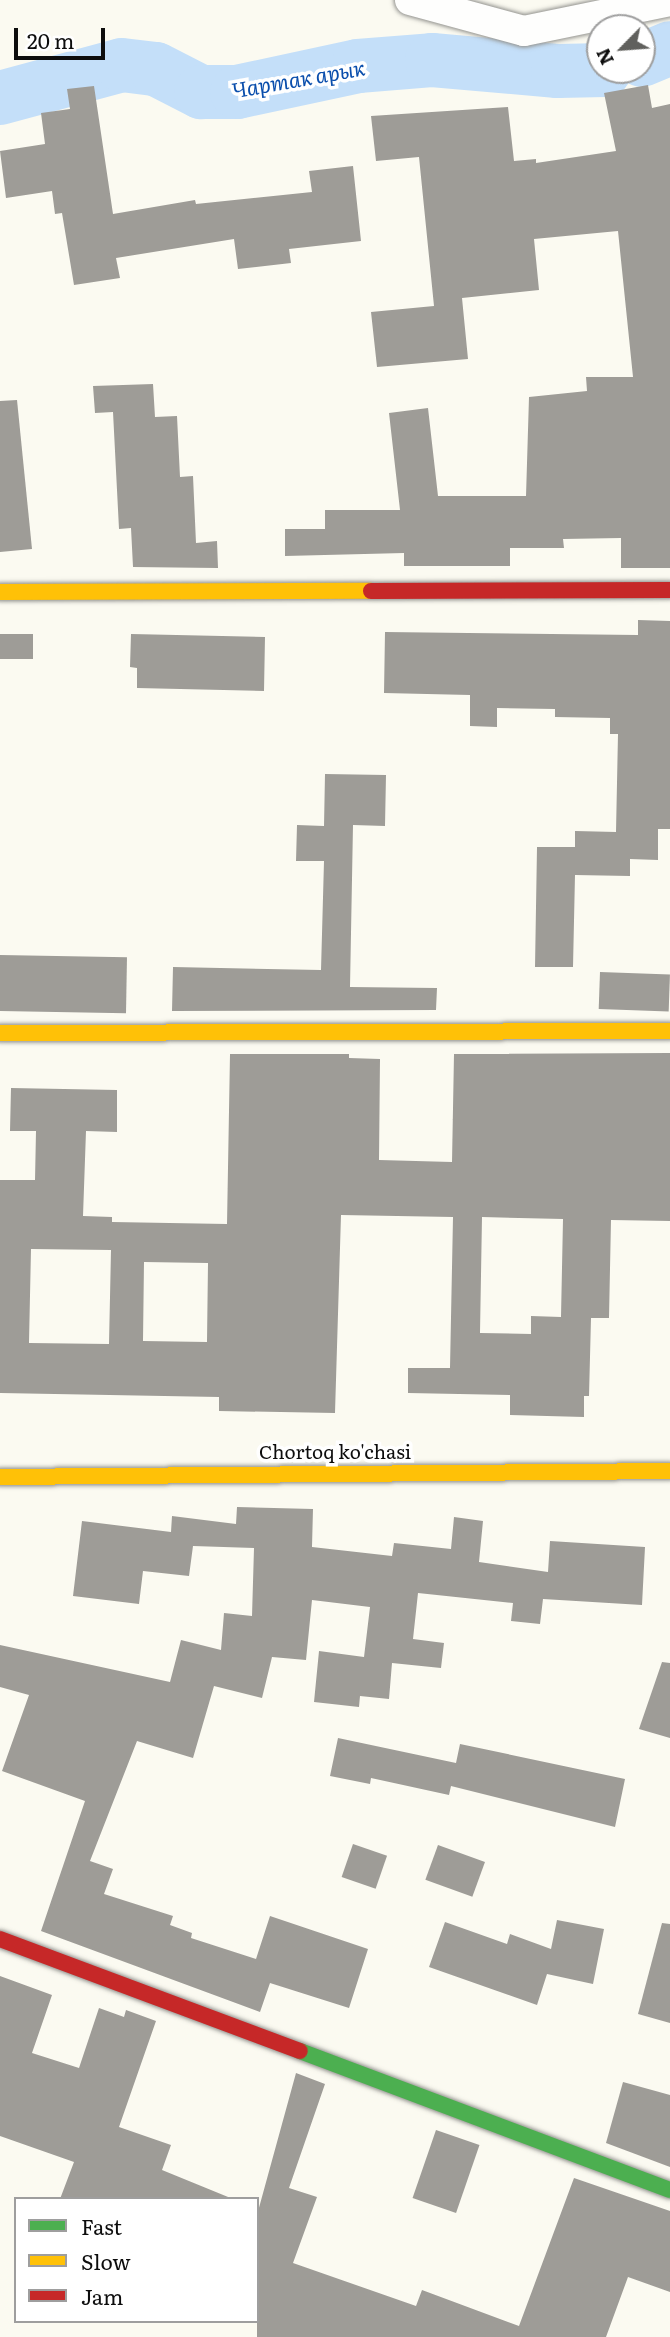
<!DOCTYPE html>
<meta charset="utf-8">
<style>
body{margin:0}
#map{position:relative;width:670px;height:2337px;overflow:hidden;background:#fbfaf1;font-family:Literata,serif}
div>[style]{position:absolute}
.river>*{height:54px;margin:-27px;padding:0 27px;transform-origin:27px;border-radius:27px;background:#c4dff9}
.building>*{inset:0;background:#9e9c97;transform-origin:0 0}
.roads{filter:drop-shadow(0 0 2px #949490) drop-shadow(0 0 2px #949490)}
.street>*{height:30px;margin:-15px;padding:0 15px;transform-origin:15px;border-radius:15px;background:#fefefd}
.fast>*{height:16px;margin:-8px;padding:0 8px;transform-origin:8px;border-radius:8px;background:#4caf50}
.slow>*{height:16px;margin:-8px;padding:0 8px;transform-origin:8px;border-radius:8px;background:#ffc107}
.jam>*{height:16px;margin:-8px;padding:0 8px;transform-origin:8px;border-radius:8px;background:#c62828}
span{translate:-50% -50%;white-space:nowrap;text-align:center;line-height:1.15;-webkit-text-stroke:7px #fff;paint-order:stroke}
.street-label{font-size:19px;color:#0d0d0d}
.water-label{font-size:21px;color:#0a4eac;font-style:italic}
.legend{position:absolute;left:14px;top:2197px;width:245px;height:126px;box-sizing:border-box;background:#fff;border:2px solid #9e9e9e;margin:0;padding:9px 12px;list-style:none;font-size:21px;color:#0d0d0d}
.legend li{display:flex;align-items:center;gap:14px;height:35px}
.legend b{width:35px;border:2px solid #9e9e9e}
.north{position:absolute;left:586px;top:14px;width:70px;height:70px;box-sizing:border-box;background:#fff;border:2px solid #9e9e9e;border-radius:50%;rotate:245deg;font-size:19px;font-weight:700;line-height:28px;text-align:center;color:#0d0d0d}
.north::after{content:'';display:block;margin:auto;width:24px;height:32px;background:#60605d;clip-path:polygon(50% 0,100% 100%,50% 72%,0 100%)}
.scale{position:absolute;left:14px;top:28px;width:91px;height:32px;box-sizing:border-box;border:4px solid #0d0d0d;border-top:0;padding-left:9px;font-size:21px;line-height:24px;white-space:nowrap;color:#0d0d0d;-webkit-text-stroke:5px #fff;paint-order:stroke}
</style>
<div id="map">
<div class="river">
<div style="left:642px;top:60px;width:30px;rotate:-23deg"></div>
<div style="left:0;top:98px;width:126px;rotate:-15.1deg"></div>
<div style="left:122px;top:65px;width:34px;rotate:7deg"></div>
<div style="left:156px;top:69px;width:51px;rotate:27.1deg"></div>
<div style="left:201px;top:92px;width:36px"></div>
<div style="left:237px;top:92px;width:124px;rotate:-12.1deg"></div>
<div style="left:358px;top:66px;width:74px;rotate:-4.6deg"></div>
<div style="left:432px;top:60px;width:126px;rotate:5deg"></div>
<div style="left:558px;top:71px;width:47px;rotate:-1.2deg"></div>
</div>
<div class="building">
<div style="clip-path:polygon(648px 85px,652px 108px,670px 104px,670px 568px,621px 568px,621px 538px,563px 539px,564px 548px,510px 548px,510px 566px,404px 566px,404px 553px,285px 556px,285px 529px,325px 529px,325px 510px,400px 510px,389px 413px,428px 408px,438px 496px,526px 496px,529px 397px,587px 391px,586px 377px,633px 377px,618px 231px,534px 239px,539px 290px,462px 298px,468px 359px,377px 367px,371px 312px,434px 306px,419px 157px,376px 161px,371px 116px,508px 107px,514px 161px,536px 159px,536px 163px,616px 151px,604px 93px)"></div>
<div style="clip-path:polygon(94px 86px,113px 214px,195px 200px,196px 204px,312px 192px,309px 171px,353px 166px,361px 241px,289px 249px,291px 263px,238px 269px,234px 239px,116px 258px,120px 278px,74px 285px,62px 213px,55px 214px,52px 191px,6px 198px,0 151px,45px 144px,41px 113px,70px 109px,67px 89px)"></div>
<div style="clip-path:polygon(153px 384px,155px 417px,177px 416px,180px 477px,193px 476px,196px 543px,217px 541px,218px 568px,133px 567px,131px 528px,119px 529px,113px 412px,95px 413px,93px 386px)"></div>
<div style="clip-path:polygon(17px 400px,32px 549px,0 552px,0 401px)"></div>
<div style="clip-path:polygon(638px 620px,670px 621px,670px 829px,658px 829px,658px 860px,630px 859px,630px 876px,575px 875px,573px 967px,535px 967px,537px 847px,575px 847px,575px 831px,616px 832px,618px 734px,610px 734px,610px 718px,555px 717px,555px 709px,497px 708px,497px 727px,470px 726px,470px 695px,384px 693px,385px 632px,638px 635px)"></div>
<div style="left:0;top:634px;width:33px;height:25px"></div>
<div style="clip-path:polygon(131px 634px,265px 637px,264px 691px,137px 688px,137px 668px,130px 667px)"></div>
<div style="clip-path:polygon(325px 774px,386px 775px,385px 826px,353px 825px,350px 987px,437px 988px,436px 1010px,172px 1011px,173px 967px,321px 970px,324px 861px,296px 861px,297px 825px,324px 826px)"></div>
<div style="left:0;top:955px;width:127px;height:56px;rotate:1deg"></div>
<div style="left:600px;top:972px;width:70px;height:37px;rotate:2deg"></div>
<div style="clip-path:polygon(evenodd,670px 1053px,670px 1221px,611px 1220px,609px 1318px,591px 1318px,589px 1396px,584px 1396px,584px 1417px,510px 1415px,510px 1395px,408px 1393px,408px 1368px,450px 1368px,453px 1217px,341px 1215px,335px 1413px,219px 1411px,219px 1397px,0 1393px,0 1180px,35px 1180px,36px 1131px,10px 1131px,11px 1088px,117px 1090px,117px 1132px,86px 1131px,83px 1216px,112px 1217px,112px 1222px,227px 1224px,230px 1054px,349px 1054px,349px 1058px,380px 1059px,379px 1160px,452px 1162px,454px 1054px,670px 1053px,482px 1217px,563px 1219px,561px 1317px,531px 1316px,531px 1334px,480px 1333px,482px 1217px,670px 1053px,31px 1249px,111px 1250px,109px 1344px,29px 1343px,31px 1249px,670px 1053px,144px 1262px,208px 1263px,207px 1342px,143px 1341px,144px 1262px)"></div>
<div style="clip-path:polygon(237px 1507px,313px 1509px,312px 1547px,392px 1556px,394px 1543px,451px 1549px,454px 1517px,483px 1521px,479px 1562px,548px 1572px,550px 1541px,645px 1547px,642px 1605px,543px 1599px,540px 1624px,511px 1621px,513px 1603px,418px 1593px,413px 1639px,444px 1643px,441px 1668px,392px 1663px,389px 1699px,360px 1696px,359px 1707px,314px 1702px,319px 1651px,364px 1657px,370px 1607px,312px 1600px,306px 1660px,272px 1657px,262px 1698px,214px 1686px,193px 1758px,137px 1741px,90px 1861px,113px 1869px,104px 1894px,173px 1916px,170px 1925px,192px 1933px,191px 1938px,256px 1959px,270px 1916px,368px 1949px,349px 2008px,270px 1983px,260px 2012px,41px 1931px,85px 1801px,2px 1771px,29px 1695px,0 1687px,0 1645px,170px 1682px,181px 1640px,221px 1650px,224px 1613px,252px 1616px,254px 1548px,193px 1546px,189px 1576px,143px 1571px,139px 1604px,73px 1596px,82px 1521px,171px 1532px,172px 1516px,236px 1524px)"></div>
<div style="clip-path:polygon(662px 1662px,670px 1663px,670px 1738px,639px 1729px)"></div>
<div style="clip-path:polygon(338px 1738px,456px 1763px,460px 1744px,625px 1779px,615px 1827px,451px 1786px,449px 1795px,371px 1778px,370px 1784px,330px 1776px)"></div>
<div style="left:353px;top:1844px;width:36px;height:35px;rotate:19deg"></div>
<div style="left:438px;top:1845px;width:50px;height:37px;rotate:20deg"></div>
<div style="clip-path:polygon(557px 1920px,604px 1929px,593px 1984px,547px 1974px,537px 2005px,429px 1967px,445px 1922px,507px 1944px,510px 1934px,551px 1949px)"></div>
<div style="clip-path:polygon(662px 1923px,670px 1924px,670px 2023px,638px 2014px)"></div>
<div style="clip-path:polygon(0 1976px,52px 1995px,32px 2053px,79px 2068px,99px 2008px,124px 2017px,126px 2010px,156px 2021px,119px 2127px,171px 2145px,162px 2170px,233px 2199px,60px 2199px,74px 2162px,0 2136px)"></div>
<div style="clip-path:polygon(296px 2073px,325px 2084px,289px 2188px,317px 2197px,293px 2263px,416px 2306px,422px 2290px,519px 2326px,574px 2178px,670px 2211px,670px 2292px,628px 2277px,606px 2337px,257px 2337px,257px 2215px)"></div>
<div style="clip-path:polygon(623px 2082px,670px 2095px,670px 2167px,606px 2143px)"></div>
<div style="left:436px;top:2130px;width:46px;height:72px;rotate:19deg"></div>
</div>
<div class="roads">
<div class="street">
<div style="left:410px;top:0;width:118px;rotate:15.2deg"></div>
<div style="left:524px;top:31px;width:149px;rotate:-11.6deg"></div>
</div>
<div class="fast">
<div style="left:300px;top:2051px;width:395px;rotate:20.6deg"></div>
</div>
<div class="slow">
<div style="left:0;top:592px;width:371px;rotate:-0.2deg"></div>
<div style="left:0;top:1033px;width:670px;rotate:-0.17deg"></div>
<div style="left:0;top:1477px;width:670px;rotate:-0.51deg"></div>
</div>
<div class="jam">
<div style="left:371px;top:591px;width:299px;rotate:-0.2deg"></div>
<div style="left:0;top:1939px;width:320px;rotate:20.5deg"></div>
</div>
</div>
<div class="street-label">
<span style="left:335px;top:1452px">Chortoq ko'chasi</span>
</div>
<div class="water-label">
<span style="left:298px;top:78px;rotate:-10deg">Чартак арык</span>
</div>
<ul class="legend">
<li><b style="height:9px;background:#4caf50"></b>Fast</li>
<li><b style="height:9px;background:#ffc107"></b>Slow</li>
<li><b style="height:9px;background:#c62828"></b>Jam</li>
</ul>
<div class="north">N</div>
<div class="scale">20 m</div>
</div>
